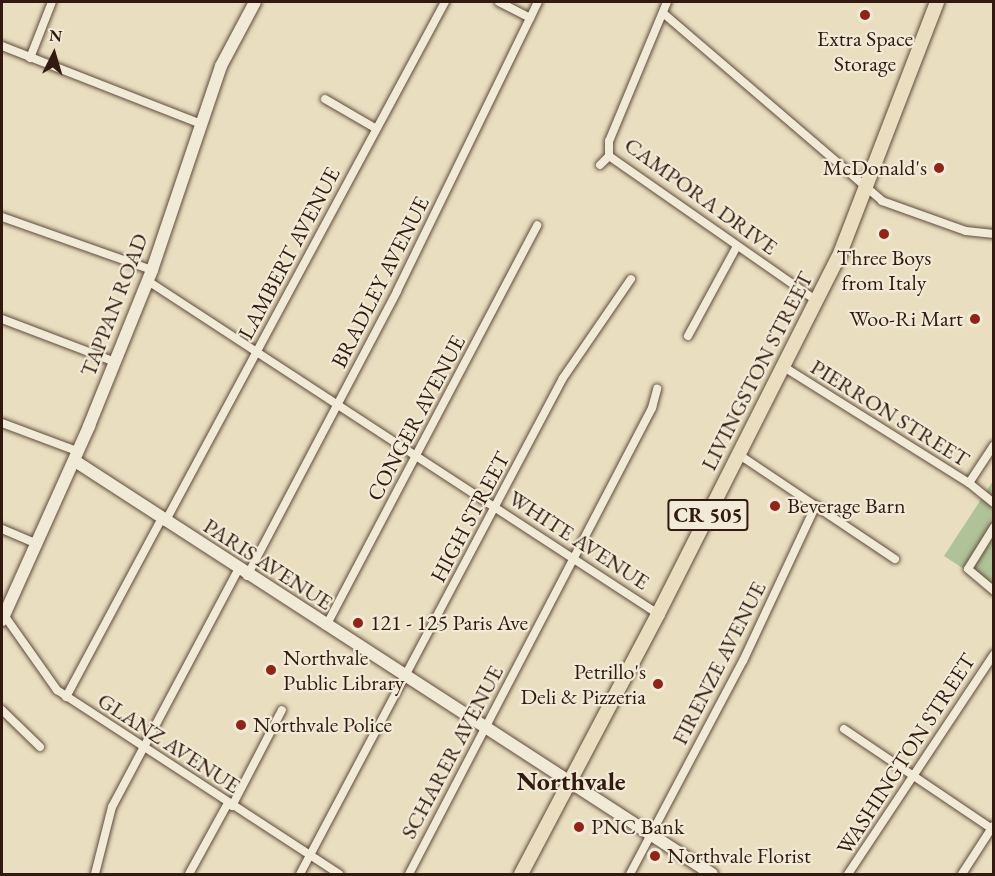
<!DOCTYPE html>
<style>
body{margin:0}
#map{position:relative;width:995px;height:876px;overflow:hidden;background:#e9dec0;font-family:"EB Garamond",serif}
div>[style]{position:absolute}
.green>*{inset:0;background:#b0c297}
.roads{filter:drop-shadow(0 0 2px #604b3c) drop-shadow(0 0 2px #604b3c)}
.street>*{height:8px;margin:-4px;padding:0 4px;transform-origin:4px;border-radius:4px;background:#f1ead6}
.secondary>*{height:12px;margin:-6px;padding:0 6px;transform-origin:6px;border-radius:6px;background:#f1ead6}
.primary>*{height:14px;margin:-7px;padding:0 7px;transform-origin:7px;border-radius:7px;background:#e9dec0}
.dots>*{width:16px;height:16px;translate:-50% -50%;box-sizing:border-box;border:3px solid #f1ead6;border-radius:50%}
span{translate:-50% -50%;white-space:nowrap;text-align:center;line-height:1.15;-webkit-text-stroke:4.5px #f1ead6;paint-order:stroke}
.shield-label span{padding:2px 4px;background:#f1ead6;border:2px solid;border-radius:4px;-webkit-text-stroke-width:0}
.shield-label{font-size:21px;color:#321a10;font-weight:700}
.poi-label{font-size:22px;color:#321a10}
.right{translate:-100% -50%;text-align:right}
.left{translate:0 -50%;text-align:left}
.street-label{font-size:22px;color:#321a10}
.quarter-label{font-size:26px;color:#321a10;font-weight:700}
.frame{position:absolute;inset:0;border:3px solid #321a10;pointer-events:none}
.north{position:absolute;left:24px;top:24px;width:60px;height:60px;-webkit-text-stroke:4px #f1ead6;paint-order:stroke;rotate:5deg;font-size:16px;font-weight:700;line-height:24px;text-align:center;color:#321a10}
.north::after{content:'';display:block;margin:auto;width:21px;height:27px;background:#321a10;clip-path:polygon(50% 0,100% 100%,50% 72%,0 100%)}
</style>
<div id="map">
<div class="green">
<div style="clip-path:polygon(993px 481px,993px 588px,944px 556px)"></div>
</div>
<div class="roads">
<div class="street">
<div style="left:499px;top:2px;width:35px;rotate:27deg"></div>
<div style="left:667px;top:2px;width:151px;rotate:112.6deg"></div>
<div style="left:609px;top:141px;width:15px;rotate:90deg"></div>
<div style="left:609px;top:156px;width:254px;rotate:34.9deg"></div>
<div style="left:663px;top:13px;width:289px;rotate:40.6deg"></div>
<div style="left:882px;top:201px;width:89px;rotate:19.7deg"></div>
<div style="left:966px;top:231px;width:28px;rotate:6deg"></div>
<div style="left:2px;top:46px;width:214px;rotate:21.4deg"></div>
<div style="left:30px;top:58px;width:60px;rotate:-68.6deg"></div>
<div style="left:325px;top:99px;width:58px;rotate:30.1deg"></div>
<div style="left:600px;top:165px;width:13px;rotate:-45deg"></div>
<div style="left:2px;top:217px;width:159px;rotate:19.5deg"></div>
<div style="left:148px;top:281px;width:609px;rotate:33.14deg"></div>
<div style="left:2px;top:319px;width:121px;rotate:20.8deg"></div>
<div style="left:688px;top:336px;width:102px;rotate:-61.4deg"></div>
<div style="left:784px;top:367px;width:218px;rotate:32.1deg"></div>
<div style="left:969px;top:483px;width:45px;rotate:-56.7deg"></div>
<div style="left:2px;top:423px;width:82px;rotate:20.6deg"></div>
<div style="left:738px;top:454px;width:189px;rotate:33.8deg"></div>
<div style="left:969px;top:483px;width:32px;rotate:39deg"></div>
<div style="left:165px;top:522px;width:591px;rotate:-61.7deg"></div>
<div style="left:994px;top:527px;width:49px;rotate:121.8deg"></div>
<div style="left:968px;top:569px;width:34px;rotate:40deg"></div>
<div style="left:2px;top:529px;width:39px;rotate:23deg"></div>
<div style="left:247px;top:576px;width:322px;rotate:-62.2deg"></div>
<div style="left:397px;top:291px;width:322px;rotate:-64deg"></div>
<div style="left:4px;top:615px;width:92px;rotate:54.8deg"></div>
<div style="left:57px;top:690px;width:337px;rotate:33.1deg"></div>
<div style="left:326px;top:626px;width:453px;rotate:-62.2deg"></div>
<div style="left:66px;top:697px;width:201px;rotate:-61.8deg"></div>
<div style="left:2px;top:710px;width:53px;rotate:44.2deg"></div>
<div style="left:844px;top:729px;width:181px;rotate:34deg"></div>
<div style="left:232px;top:806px;width:108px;rotate:-62.5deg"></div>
<div style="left:95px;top:874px;width:69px;rotate:-75.8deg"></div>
<div style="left:112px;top:807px;width:268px;rotate:-62deg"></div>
<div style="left:189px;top:874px;width:81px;rotate:-61.2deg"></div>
<div style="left:300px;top:874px;width:561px;rotate:-62.07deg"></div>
<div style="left:563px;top:378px;width:120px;rotate:-55.5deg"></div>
<div style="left:409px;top:874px;width:526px;rotate:-62.46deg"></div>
<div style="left:652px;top:408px;width:20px;rotate:-75deg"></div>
<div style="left:630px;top:874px;width:241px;rotate:-62.1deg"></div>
<div style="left:743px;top:661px;width:172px;rotate:-64.9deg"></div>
<div style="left:848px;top:874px;width:264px;rotate:-56.4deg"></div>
<div style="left:962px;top:874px;width:57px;rotate:-57.1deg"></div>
</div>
<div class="secondary">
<div style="left:75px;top:461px;width:759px;rotate:32.96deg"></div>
<div style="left:2px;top:620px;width:213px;rotate:-65.8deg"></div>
<div style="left:89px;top:426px;width:168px;rotate:-68deg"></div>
<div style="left:152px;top:270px;width:215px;rotate:-71.3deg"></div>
<div style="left:221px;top:66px;width:72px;rotate:-62deg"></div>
</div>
<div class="primary">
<div style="left:521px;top:874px;width:294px;rotate:-62.2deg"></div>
<div style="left:658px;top:614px;width:407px;rotate:-63.2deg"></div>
<div style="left:841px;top:251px;width:267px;rotate:-68.9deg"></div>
</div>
</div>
<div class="dots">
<div style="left:865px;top:15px;background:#8f2418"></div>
<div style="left:939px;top:168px;background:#8f2418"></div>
<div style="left:884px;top:234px;background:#8f2418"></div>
<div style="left:975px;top:319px;background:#8f2418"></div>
<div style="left:775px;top:506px;background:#8f2418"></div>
<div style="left:358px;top:623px;background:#8f2418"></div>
<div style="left:271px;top:670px;background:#8f2418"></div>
<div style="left:658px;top:684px;background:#8f2418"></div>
<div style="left:241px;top:725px;background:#8f2418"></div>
<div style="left:579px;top:827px;background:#8f2418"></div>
<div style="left:655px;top:856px;background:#8f2418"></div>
</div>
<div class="shield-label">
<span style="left:708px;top:515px">CR 505</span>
</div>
<div class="poi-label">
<span style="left:865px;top:51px">Extra Space<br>Storage</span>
<span class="right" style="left:927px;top:168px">McDonald's</span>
<span style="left:884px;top:270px">Three Boys<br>from Italy</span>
<span class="right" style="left:963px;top:319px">Woo-Ri Mart</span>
<span class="left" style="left:787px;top:506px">Beverage Barn</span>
<span class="left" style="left:370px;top:623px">121 - 125 Paris Ave</span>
<span class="left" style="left:283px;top:670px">Northvale<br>Public Library</span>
<span class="right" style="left:646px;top:684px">Petrillo's<br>Deli &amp; Pizzeria</span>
<span class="left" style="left:253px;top:725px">Northvale Police</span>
<span class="left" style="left:591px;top:827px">PNC Bank</span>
<span class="left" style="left:667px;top:856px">Northvale Florist</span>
</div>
<div class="street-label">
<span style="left:701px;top:196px;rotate:36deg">CAMPORA DRIVE</span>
<span style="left:289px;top:253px;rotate:-62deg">LAMBERT AVENUE</span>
<span style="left:380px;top:282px;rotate:-63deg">BRADLEY AVENUE</span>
<span style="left:114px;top:305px;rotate:-69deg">TAPPAN ROAD</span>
<span style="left:757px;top:371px;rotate:-63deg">LIVINGSTON STREET</span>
<span style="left:890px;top:413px;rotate:32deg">PIERRON STREET</span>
<span style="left:416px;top:418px;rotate:-62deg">CONGER AVENUE</span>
<span style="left:470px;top:517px;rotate:-62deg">HIGH STREET</span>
<span style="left:579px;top:540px;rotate:33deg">WHITE AVENUE</span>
<span style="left:268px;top:564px;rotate:33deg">PARIS AVENUE</span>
<span style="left:719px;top:663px;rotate:-63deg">FIRENZE AVENUE</span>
<span style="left:169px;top:743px;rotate:33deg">GLANZ AVENUE</span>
<span style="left:452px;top:752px;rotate:-62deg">SCHARER AVENUE</span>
<span style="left:906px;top:754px;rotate:-57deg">WASHINGTON STREET</span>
</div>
<div class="quarter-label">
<span style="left:571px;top:782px">Northvale</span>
</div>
<div class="frame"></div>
<div class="north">N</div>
</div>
